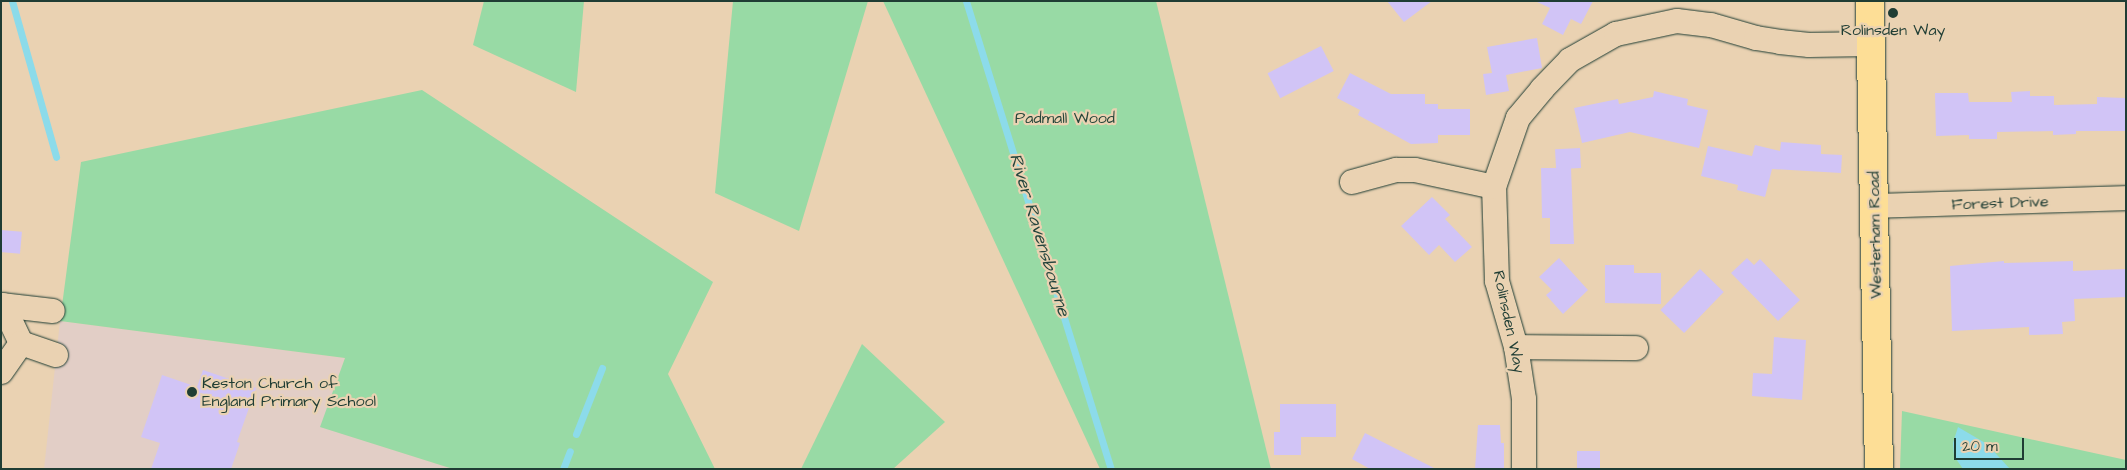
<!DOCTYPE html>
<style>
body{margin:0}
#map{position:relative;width:2127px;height:470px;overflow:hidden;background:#ead2b2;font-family:"Architects Daughter",sans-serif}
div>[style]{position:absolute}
.built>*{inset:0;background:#e2cec6}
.green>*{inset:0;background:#98daa5}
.water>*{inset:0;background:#8cdbea}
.stream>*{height:7px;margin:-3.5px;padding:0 3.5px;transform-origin:3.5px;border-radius:3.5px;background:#8cdbea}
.building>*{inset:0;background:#d1c4f6;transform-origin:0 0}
.roads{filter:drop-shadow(0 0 1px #1f3d34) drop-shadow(0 0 1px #1f3d34)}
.minor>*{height:24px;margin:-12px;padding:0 12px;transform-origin:12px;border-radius:12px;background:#ead2b2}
.major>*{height:28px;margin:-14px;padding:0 14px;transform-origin:14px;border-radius:14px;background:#fdde96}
.dots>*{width:14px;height:14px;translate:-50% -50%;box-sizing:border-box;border:2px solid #ead2b2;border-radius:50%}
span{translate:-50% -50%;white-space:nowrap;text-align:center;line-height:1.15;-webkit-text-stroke:4.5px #ead2b2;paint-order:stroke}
.poi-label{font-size:16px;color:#1f3d34}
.left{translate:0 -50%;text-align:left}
.park-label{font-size:16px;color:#25453a}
.street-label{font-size:16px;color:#1f3d34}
.water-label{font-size:18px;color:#24453d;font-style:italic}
.frame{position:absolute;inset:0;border:2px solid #1f3d34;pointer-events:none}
.scale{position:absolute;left:1954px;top:438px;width:70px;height:22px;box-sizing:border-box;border:2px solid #1f3d34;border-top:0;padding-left:6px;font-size:15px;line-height:18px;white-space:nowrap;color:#1f3d34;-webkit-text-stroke:4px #ead2b2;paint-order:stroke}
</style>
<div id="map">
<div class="built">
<div style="clip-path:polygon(60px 321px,345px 358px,321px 427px,453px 469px,44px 469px)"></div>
</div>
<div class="green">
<div style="clip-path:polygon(484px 1px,584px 1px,576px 92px,473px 45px)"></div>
<div style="clip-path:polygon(733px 1px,868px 1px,799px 231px,715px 193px)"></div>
<div style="clip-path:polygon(883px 1px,1156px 1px,1271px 469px,1100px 469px)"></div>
<div style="clip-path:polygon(422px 90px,713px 282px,668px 374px,715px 469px,453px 469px,320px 427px,345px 358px,60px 321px,81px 162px)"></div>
<div style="clip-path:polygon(862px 344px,945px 422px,893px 469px,801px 469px)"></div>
<div style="clip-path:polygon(1902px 411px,2126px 460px,2126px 469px,1900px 469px)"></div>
</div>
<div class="water">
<div style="clip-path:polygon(1958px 427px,1987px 444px,2010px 469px,1963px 469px,1954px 456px,1953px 443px)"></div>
</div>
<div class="stream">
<div style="left:12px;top:1px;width:162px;rotate:74.2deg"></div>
<div style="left:966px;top:1px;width:490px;rotate:72.8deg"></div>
<div style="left:576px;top:434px;width:71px;rotate:-68.5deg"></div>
<div style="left:563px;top:469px;width:19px;rotate:-69deg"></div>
</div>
<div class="building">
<div style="clip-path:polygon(1387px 1px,1432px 1px,1404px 22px)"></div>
<div style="clip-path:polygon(1535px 1px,1593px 1px,1581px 24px,1571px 19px,1563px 35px,1542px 24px,1550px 8px)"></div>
<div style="clip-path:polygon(1537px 38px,1542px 68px,1506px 75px,1509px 91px,1486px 95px,1483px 74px,1492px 73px,1487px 47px)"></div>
<div style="left:1321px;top:46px;width:28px;height:60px;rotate:63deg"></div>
<div style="clip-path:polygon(1350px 73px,1391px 94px,1425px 94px,1425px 104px,1438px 104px,1438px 109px,1470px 109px,1470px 135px,1438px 135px,1438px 143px,1411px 144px,1358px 115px,1360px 110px,1337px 98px)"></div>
<div style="clip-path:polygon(1654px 91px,1688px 99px,1687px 105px,1708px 110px,1699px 148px,1630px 132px,1582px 143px,1574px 108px,1618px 99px,1619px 104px,1653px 97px)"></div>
<div style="clip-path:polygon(2030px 91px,2030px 96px,2054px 96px,2054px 105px,2097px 104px,2097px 97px,2125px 98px,2126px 131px,2076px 131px,2076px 134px,2053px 135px,2053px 131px,1997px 132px,1997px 139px,1969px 139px,1969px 135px,1936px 136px,1935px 93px,1968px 93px,1969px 102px,2012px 102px,2011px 92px)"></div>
<div style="clip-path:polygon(1781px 142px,1821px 145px,1821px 154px,1842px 155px,1841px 173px,1772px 169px,1765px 197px,1737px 190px,1738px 185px,1701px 176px,1708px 146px,1752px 156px,1755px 145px,1780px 151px)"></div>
<div style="left:1580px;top:148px;width:20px;height:25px;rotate:87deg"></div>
<div style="clip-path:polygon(1541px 168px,1571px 168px,1574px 244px,1550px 244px,1550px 218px,1542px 218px)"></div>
<div style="clip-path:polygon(1432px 197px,1450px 215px,1445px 219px,1472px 247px,1455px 262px,1439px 245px,1429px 255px,1401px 226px)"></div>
<div style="left:1px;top:230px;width:21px;height:22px;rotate:5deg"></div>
<div style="clip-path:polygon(1559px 258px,1588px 290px,1563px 314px,1546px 295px,1552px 290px,1539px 277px)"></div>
<div style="clip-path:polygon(1747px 258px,1754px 265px,1760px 259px,1800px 300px,1778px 321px,1731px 273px)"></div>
<div style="clip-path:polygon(2004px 261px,2004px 263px,2073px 261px,2073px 271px,2126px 269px,2126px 297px,2074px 299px,2075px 321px,2062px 322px,2063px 334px,2029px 335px,2029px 327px,1952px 331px,1950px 266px)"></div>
<div style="clip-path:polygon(1605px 265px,1634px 265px,1634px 273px,1661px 273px,1661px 304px,1605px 303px)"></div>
<div style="left:1700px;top:269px;width:33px;height:57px;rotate:44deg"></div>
<div style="clip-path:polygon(1774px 337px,1806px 340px,1802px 400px,1752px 396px,1753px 373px,1772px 374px)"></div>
<div style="clip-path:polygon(203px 370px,256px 388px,237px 442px,240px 443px,231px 469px,151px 469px,160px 443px,141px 437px,162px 375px,197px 387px)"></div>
<div style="clip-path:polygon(1280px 404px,1336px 404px,1336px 437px,1301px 437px,1301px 455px,1274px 455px,1274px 432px,1280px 432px)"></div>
<div style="clip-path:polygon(1478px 425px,1500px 425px,1501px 443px,1504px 443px,1504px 469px,1475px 469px)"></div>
<div style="clip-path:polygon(1365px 433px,1436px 469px,1370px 469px,1352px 459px)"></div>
<div style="left:1577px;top:451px;width:23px;height:18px"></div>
</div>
<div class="roads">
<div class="minor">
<div style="left:1352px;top:182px;width:46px;rotate:-15.3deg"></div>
<div style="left:1396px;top:170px;width:19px"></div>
<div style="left:1415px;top:170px;width:81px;rotate:12.1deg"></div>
<div style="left:1874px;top:206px;width:252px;rotate:-1.8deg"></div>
<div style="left:1px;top:305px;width:52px;rotate:6.6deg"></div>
<div style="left:3px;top:305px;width:42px;rotate:64.7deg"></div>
<div style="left:21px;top:343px;width:37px;rotate:19deg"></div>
<div style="left:1516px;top:347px;width:120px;rotate:0.5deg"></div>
<div style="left:1px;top:372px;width:35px;rotate:-55deg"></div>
<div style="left:1524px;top:469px;width:70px;rotate:-90deg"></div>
<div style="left:1524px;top:399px;width:53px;rotate:-98.7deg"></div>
<div style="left:1516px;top:347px;width:69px;rotate:-106.1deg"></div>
<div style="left:1497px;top:281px;width:94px;rotate:-91.8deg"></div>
<div style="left:1494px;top:187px;width:73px;rotate:-70.8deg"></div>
<div style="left:1518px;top:118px;width:38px;rotate:-50deg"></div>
<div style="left:1542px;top:89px;width:40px;rotate:-46deg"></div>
<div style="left:1570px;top:60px;width:53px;rotate:-29.5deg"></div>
<div style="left:1616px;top:34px;width:62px;rotate:-12deg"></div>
<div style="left:1677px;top:21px;width:34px;rotate:7deg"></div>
<div style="left:1711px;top:25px;width:47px;rotate:16.1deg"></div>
<div style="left:1756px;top:38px;width:24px;rotate:9deg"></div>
<div style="left:1780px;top:42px;width:29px;rotate:6deg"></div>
<div style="left:1809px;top:45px;width:62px;rotate:-0.9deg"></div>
</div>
<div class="major">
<div style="left:1870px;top:1px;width:468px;rotate:88.9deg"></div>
</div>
</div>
<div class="dots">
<div style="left:1893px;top:13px;background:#1f3d34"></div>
<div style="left:192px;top:392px;background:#1f3d34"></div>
</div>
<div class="poi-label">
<span style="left:1893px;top:30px">Rolinsden Way</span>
<span class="left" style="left:202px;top:392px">Keston Church of<br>England Primary School</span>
</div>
<div class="park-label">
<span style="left:1065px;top:118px">Padmall Wood</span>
</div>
<div class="street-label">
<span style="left:2000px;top:203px;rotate:-2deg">Forest Drive</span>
<span style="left:1875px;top:235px;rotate:-91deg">Westerham Road</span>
<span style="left:1509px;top:322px;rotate:78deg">Rolinsden Way</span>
</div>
<div class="water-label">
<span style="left:1039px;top:235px;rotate:73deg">River Ravensbourne</span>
</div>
<div class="frame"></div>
<div class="scale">20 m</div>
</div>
